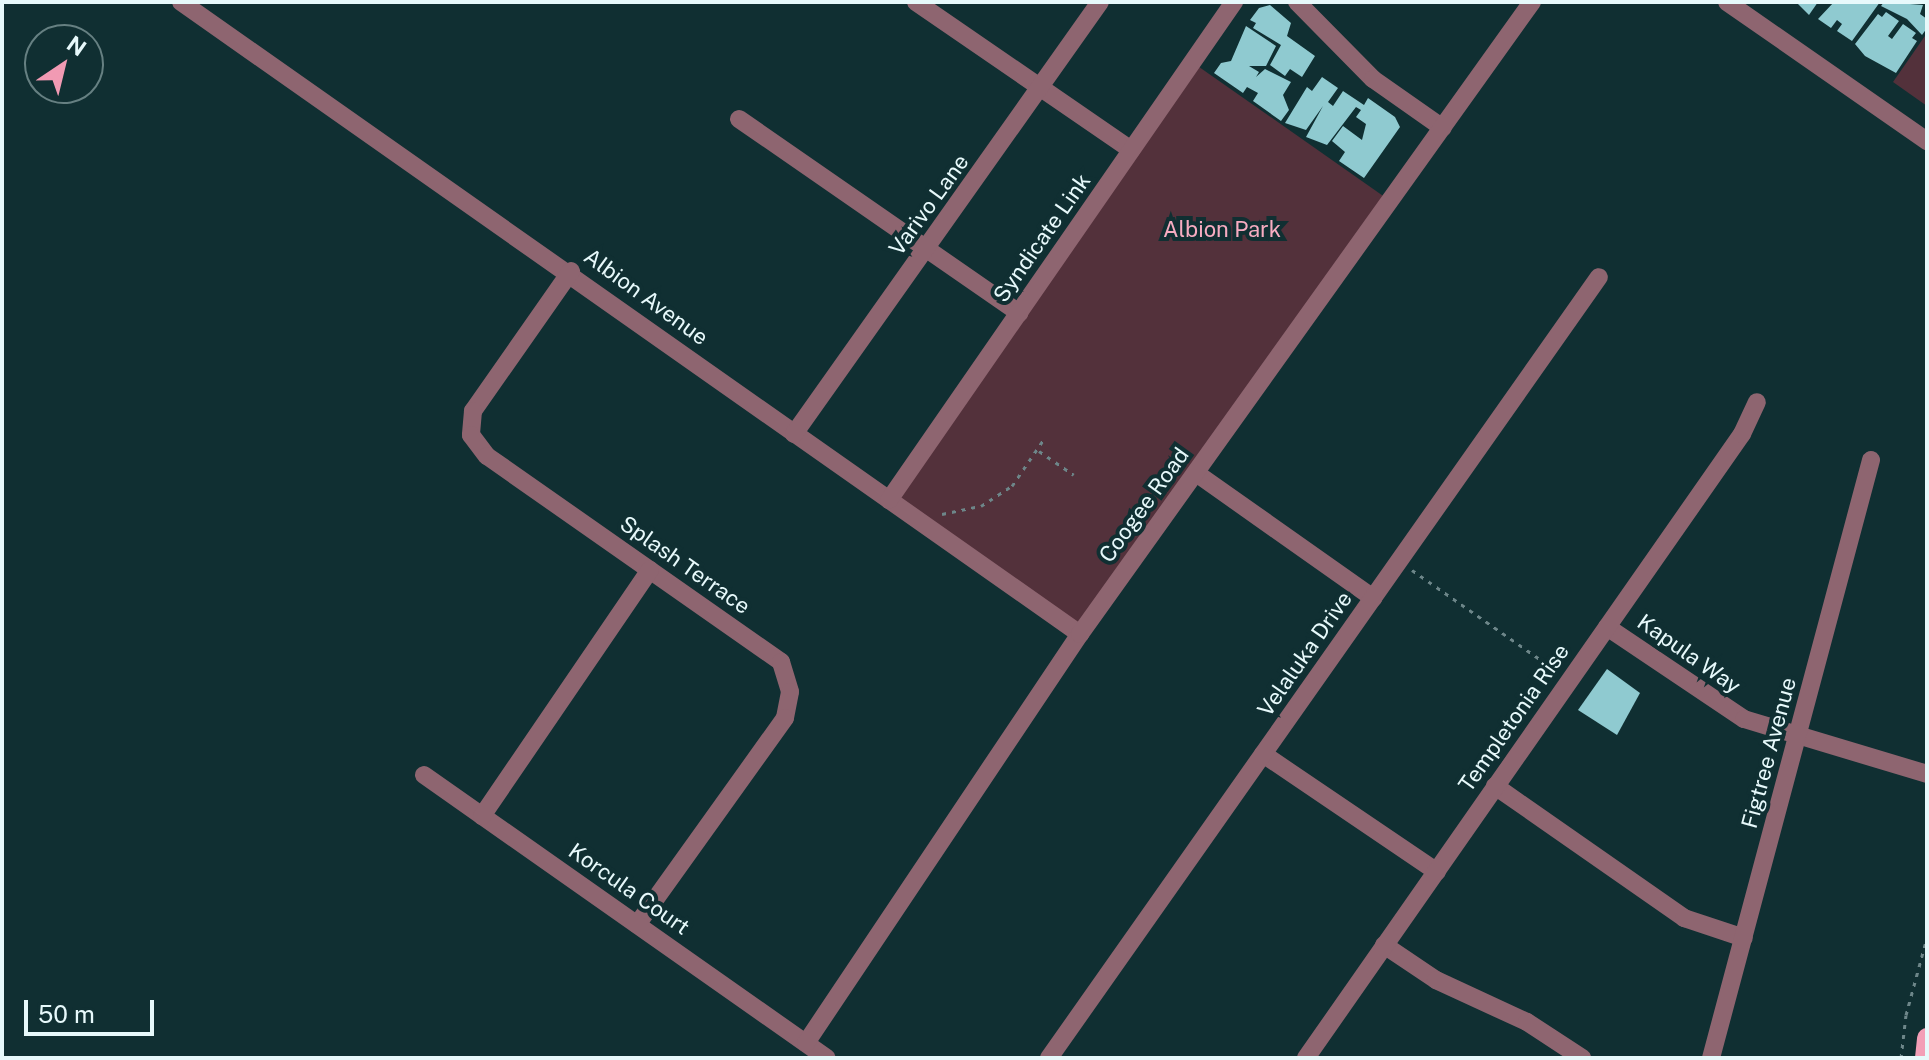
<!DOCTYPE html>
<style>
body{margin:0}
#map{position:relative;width:1929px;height:1060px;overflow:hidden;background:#102f32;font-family:"Public Sans",sans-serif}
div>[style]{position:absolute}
.green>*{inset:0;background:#53313b;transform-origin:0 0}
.building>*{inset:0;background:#8fcad0}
.path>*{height:3px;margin-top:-1.5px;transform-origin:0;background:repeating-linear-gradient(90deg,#6d8689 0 4px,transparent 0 10px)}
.street>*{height:18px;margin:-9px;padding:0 9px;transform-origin:9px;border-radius:9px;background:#8e6570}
.primary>*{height:20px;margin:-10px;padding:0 10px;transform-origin:10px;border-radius:10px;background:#f39fb7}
span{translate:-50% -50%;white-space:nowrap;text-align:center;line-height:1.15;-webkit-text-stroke:8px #102f32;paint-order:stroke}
.street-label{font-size:22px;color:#e7f9fb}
.park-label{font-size:22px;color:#f7acc1}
.frame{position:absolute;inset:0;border:4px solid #e7f9fb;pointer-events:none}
.north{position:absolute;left:24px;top:24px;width:80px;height:80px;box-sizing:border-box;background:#102f32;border:2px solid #668082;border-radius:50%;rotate:35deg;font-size:22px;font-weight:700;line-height:32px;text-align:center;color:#e7f9fb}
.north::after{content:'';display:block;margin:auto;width:28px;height:36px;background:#f19ab3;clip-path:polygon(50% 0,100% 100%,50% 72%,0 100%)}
.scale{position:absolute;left:24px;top:1000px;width:130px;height:36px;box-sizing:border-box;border:4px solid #e7f9fb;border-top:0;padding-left:10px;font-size:24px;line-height:28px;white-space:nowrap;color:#e7f9fb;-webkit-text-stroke:6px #102f32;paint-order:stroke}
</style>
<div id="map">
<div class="green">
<div style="clip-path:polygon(1927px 33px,1927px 106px,1893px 82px)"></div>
<div style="left:1192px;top:62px;width:243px;height:533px;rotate:35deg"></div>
</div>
<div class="building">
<div style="clip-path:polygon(1796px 2px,1818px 2px,1809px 15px)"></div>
<div style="clip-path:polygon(1834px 2px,1880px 2px,1852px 41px,1837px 31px,1842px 24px,1837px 20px,1831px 28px,1818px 19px)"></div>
<div style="clip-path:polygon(1884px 2px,1923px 5px,1920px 14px,1927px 19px,1927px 28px,1922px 35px,1907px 19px,1881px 6px)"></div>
<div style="clip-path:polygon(1270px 5px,1291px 23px,1287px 36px,1315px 56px,1302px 77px,1290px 69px,1285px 76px,1270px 65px,1281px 45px,1253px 28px,1256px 23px,1250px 20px,1259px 8px)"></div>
<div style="clip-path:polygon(1886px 12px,1899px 21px,1888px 36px,1892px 39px,1903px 24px,1916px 33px,1912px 38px,1917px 41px,1896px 73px,1865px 56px,1855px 44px,1878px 14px,1882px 17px)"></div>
<div style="clip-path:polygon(1246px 26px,1276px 46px,1266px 66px,1249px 66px,1259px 72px,1256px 77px,1265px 69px,1291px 82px,1283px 95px,1289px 110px,1281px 121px,1253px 101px,1258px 93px,1247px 87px,1243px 93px,1214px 73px,1221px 63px,1231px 61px)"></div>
<div style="clip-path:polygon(1322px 77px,1338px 88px,1328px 102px,1333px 106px,1343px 91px,1364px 105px,1368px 98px,1395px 117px,1400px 127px,1364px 178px,1339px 161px,1345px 152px,1332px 141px,1343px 126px,1362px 140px,1366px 124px,1356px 117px,1361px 110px,1356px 107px,1327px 145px,1306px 137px,1323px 106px,1306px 130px,1285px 123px,1307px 87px,1312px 91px)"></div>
<div style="clip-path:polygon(1607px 669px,1640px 693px,1617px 735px,1578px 710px)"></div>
</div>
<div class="path">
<div style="left:1039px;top:451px;width:42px;rotate:34.4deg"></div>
<div style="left:942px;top:514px;width:40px;rotate:-12deg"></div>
<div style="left:981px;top:506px;width:37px;rotate:-33deg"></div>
<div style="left:1012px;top:486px;width:57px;rotate:-55.8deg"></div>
<div style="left:1412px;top:570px;width:177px;rotate:34.9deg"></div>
<div style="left:1901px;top:1058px;width:43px;rotate:-83.4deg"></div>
<div style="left:1906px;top:1015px;width:81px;rotate:-74.9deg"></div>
</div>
<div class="street">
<div style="left:181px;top:2px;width:1099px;rotate:35.11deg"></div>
<div style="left:916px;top:2px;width:261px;rotate:34.5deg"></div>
<div style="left:1297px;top:2px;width:108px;rotate:45.4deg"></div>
<div style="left:1373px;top:79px;width:85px;rotate:35deg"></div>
<div style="left:1727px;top:2px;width:244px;rotate:34.8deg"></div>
<div style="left:739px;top:119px;width:341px;rotate:34.7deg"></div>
<div style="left:571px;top:271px;width:171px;rotate:125deg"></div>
<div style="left:473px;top:411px;width:24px;rotate:95deg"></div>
<div style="left:471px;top:435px;width:26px;rotate:53deg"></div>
<div style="left:487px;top:456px;width:359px;rotate:35deg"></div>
<div style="left:781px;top:662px;width:31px;rotate:73deg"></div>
<div style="left:790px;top:692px;width:26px;rotate:101deg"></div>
<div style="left:785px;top:718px;width:254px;rotate:125.6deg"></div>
<div style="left:794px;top:434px;width:529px;rotate:-54.69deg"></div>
<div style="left:1196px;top:473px;width:217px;rotate:35.2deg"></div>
<div style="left:889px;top:500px;width:606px;rotate:-55.29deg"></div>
<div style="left:1607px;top:627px;width:165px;rotate:33.9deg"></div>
<div style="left:1744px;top:719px;width:191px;rotate:16.7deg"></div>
<div style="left:1263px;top:754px;width:210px;rotate:34.1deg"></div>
<div style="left:424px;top:775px;width:492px;rotate:35.1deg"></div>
<div style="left:1495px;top:786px;width:231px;rotate:34.9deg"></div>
<div style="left:1684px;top:918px;width:63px;rotate:18.4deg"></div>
<div style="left:482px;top:816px;width:298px;rotate:-55.7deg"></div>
<div style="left:1384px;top:945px;width:63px;rotate:33.9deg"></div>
<div style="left:1436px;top:980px;width:100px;rotate:24.8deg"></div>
<div style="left:1527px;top:1022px;width:66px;rotate:33.2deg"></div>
<div style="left:806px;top:1043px;width:492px;rotate:-56.2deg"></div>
<div style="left:1080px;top:634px;width:777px;rotate:-54.43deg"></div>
<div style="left:1049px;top:1058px;width:955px;rotate:-54.85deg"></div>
<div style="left:1306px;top:1058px;width:761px;rotate:-55.06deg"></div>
<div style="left:1742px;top:434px;width:35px;rotate:-65deg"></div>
<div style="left:1711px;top:1058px;width:619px;rotate:-75.02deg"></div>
</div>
<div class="primary">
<div style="left:1925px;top:1058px;width:20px;rotate:-84deg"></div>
</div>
<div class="street-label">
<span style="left:929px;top:205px;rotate:-54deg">Varivo Lane</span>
<span style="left:1042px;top:238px;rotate:-55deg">Syndicate Link</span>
<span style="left:646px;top:297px;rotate:36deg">Albion Avenue</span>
<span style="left:1144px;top:505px;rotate:-54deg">Coogee Road</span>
<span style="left:685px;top:565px;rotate:35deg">Splash Terrace</span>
<span style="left:1305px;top:654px;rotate:-55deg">Velaluka Drive</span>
<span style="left:1689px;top:654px;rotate:35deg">Kapula Way</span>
<span style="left:1514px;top:718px;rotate:-55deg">Templetonia Rise</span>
<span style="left:1769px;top:753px;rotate:-75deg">Figtree Avenue</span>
<span style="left:629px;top:889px;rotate:35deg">Korcula Court</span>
</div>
<div class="park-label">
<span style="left:1222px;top:230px">Albion Park</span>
</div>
<div class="frame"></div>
<div class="north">N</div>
<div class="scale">50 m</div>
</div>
